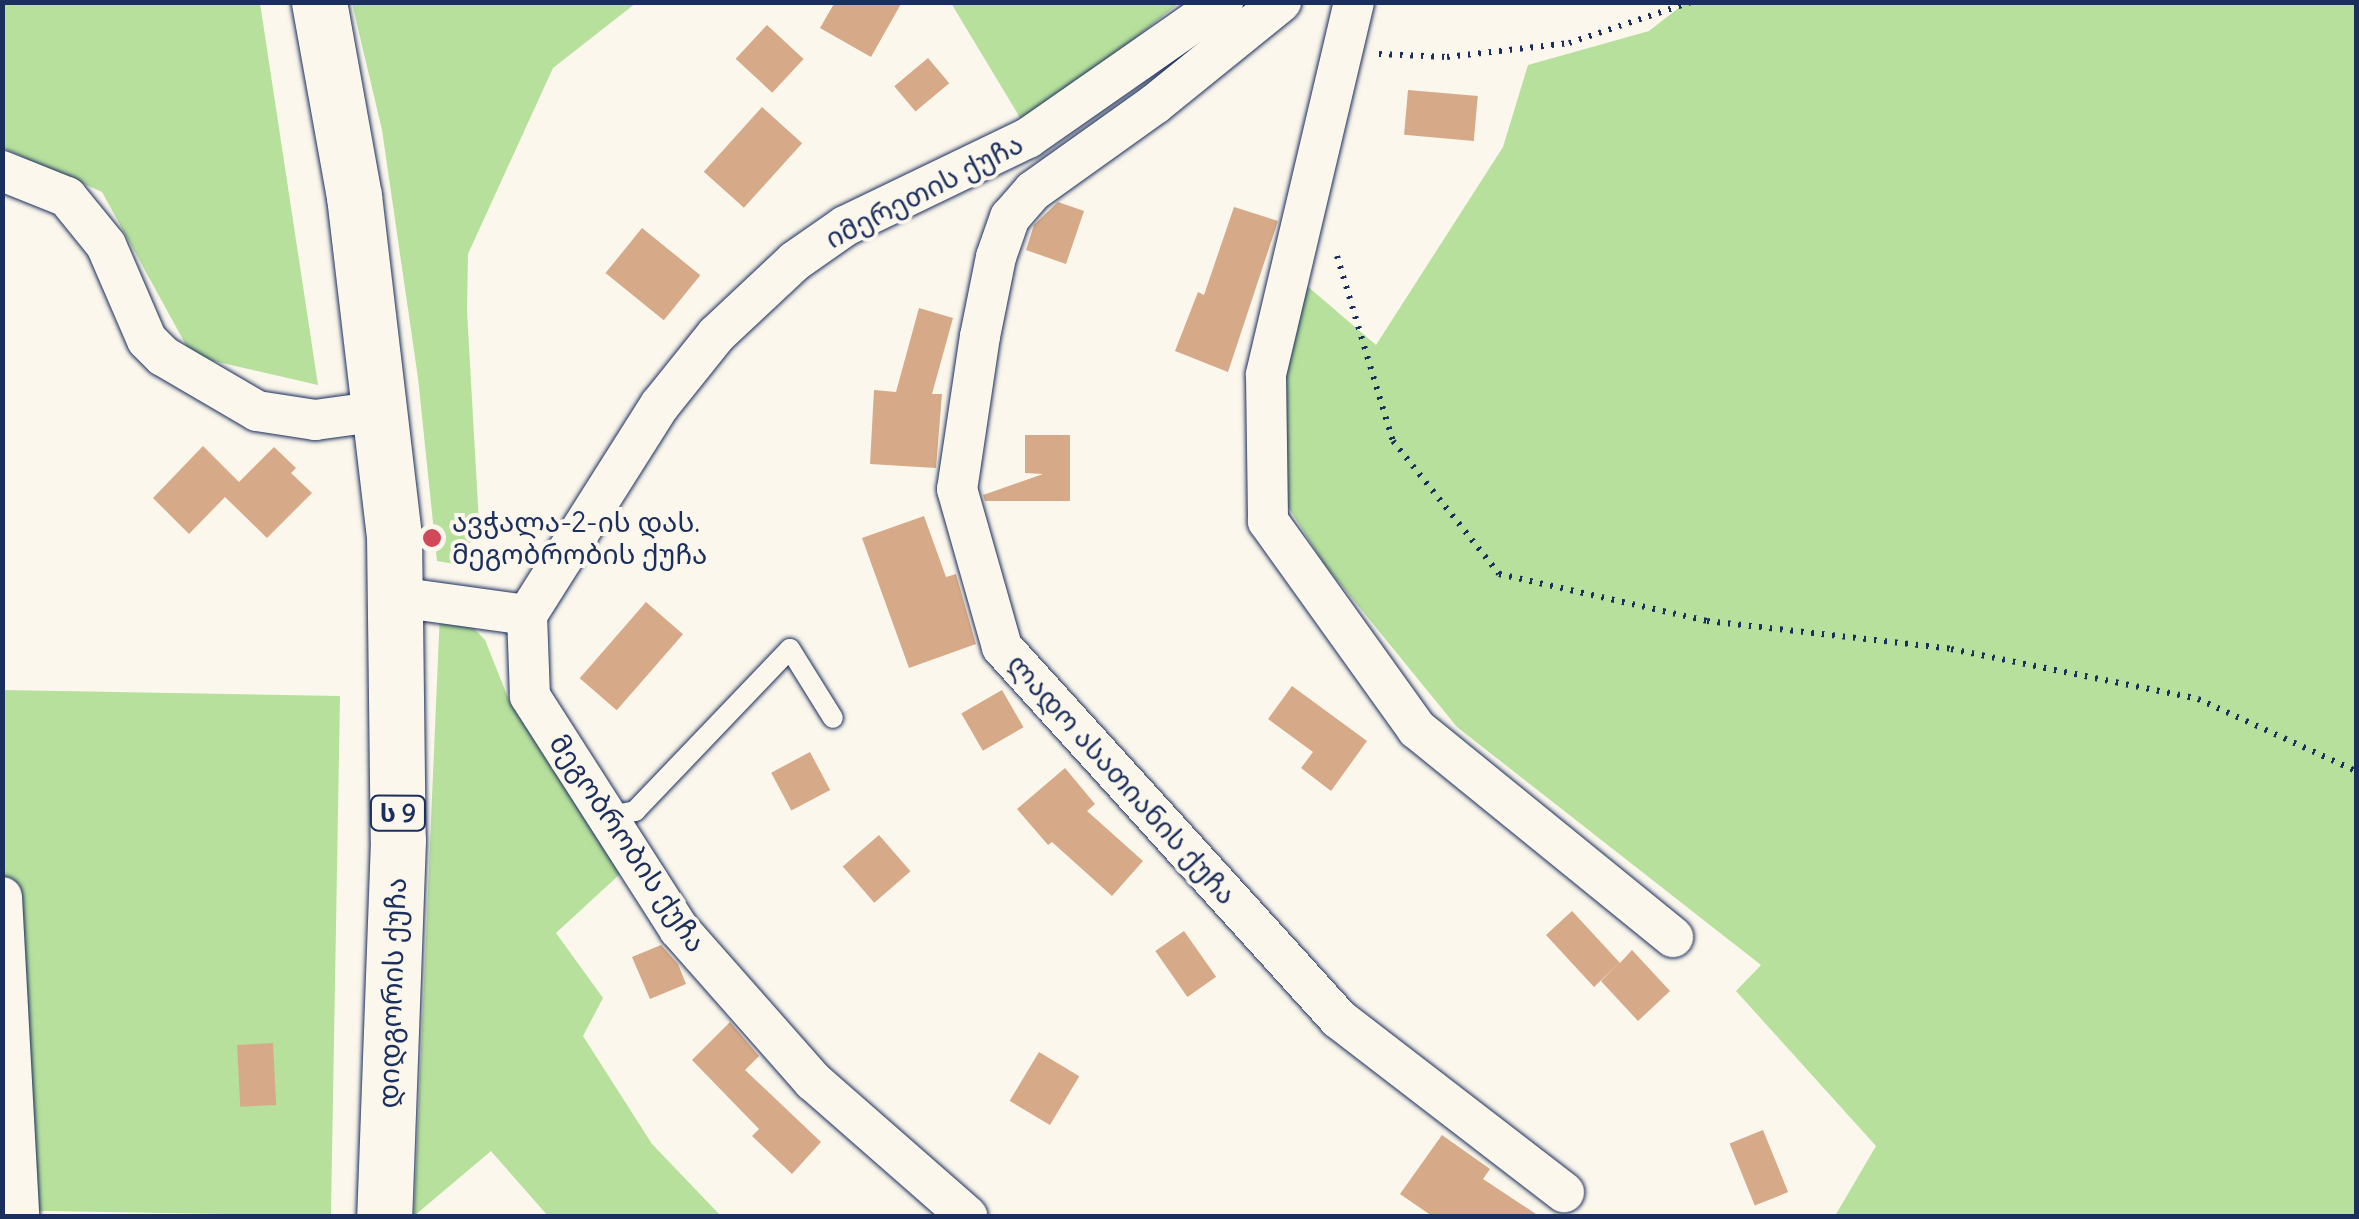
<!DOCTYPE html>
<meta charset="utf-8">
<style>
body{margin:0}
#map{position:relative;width:2359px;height:1219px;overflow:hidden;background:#fbf7ec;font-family:Delius,"Noto Sans Georgian",sans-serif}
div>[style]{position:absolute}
.green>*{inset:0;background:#b7e09c;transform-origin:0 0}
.building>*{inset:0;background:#d6a988;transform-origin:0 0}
.path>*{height:6px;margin-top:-3px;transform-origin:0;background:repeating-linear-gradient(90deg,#1b2f5e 0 2.5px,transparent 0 10.5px)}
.roads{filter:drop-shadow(0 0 2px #1b2f5e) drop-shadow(0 0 2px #1b2f5e)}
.service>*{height:20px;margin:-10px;padding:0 10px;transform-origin:10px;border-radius:10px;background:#fbf7ec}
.minor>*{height:40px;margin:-20px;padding:0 20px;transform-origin:20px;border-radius:20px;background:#fbf7ec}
.trunk>*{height:55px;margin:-27.5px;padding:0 27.5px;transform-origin:27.5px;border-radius:27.5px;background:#fbf7ec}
.dots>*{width:28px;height:28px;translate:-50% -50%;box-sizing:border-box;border:5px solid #fbf7ec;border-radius:50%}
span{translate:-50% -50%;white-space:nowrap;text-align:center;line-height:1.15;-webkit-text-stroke:8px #fbf7ec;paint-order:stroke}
.shield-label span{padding:2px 8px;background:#fbf7ec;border:2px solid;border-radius:8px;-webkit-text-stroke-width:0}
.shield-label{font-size:25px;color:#1b2f5e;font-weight:700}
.street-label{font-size:28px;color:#1b2f5e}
.poi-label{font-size:28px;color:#1b2f5e}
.left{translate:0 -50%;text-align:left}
.frame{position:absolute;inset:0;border:5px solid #1b2f5e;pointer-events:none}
</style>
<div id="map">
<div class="green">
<div style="clip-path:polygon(3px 3px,260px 3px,318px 385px,192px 356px,102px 192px,3px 148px)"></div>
<div style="clip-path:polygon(352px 3px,636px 3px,553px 68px,468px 254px,467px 311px,479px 523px,460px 565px,437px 561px,418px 378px,382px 130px)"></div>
<div style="clip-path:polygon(951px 3px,1179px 3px,1025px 126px)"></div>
<div style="clip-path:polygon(1685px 3px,2356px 3px,2356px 1216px,1835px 1216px,1876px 1146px,1736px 991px,1761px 965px,1457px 727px,1325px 565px,1285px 502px,1284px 379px,1306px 285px,1376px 345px,1503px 147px,1528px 65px,1649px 31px)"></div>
<div style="clip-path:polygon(440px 611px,462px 616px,485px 640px,509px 700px,620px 874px,556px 933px,603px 998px,583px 1036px,652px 1144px,721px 1216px,548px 1216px,491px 1151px,414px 1216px)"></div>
<div style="left:340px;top:696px;width:520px;height:338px;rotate:91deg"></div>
</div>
<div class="building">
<div style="clip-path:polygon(835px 2px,902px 2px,871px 57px,820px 28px)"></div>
<div style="left:767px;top:25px;width:50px;height:46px;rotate:43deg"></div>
<div style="left:928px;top:58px;width:33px;height:44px;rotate:50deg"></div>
<div style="left:1408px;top:90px;width:70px;height:45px;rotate:5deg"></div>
<div style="left:762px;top:107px;width:54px;height:87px;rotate:42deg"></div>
<div style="clip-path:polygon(1058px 202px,1084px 211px,1066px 264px,1026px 250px,1034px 225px)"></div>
<div style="clip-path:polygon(1234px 207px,1278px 221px,1228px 372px,1175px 351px,1198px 292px,1204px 295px)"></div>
<div style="left:642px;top:228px;width:75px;height:58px;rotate:39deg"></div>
<div style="clip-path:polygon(919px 308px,953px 318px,932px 394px,942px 394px,936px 468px,870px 464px,874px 390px,896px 392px)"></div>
<div style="clip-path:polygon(1025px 435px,1070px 435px,1070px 501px,985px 501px,983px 495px,1043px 474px,1025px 473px)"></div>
<div style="clip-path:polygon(203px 446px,239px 482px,274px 447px,296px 468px,291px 473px,312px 493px,267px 538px,225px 497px,189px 534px,153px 498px)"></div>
<div style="clip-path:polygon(924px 516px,946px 577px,956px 574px,976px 644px,909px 668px,862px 538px)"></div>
<div style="left:646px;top:602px;width:49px;height:101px;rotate:41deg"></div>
<div style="clip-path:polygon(1292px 686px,1367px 741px,1331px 791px,1301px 768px,1313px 752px,1268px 719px)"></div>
<div style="left:1002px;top:690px;width:43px;height:47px;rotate:60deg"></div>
<div style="left:810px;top:752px;width:43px;height:44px;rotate:62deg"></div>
<div style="clip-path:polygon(1065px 768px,1095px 804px,1087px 811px,1143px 861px,1112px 896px,1052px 842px,1048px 845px,1017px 809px)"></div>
<div style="left:879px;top:835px;width:48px;height:48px;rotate:49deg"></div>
<div style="clip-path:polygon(1572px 911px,1620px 963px,1632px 950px,1670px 991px,1638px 1021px,1601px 981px,1619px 963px,1594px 987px,1546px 935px)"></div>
<div style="left:1184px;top:931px;width:56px;height:35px;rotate:55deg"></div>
<div style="clip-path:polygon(661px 945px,678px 964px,686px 984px,650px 999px,632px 957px)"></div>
<div style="clip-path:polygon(730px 1022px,759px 1056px,745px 1070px,821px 1142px,792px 1174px,752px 1136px,759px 1129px,692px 1060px)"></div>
<div style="left:273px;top:1043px;width:62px;height:36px;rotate:87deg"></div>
<div style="left:1039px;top:1052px;width:47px;height:57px;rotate:31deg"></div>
<div style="left:1763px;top:1130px;width:67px;height:36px;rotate:68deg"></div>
<div style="clip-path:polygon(1442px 1135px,1490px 1169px,1483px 1179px,1539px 1216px,1432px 1216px,1400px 1194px)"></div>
</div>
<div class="path">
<div style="left:1379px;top:54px;width:68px;rotate:2.5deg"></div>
<div style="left:1447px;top:57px;width:123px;rotate:-6.5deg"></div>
<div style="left:1569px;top:43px;width:129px;rotate:-18.6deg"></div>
<div style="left:1337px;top:256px;width:193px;rotate:73.2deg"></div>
<div style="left:1393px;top:441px;width:170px;rotate:51.4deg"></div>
<div style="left:1499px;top:574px;width:213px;rotate:12.7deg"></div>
<div style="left:1707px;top:621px;width:246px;rotate:6.5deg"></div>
<div style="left:1951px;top:649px;width:252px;rotate:11.4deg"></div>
<div style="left:2198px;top:699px;width:174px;rotate:24.5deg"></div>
</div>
<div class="roads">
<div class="service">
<div style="left:607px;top:817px;width:29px;rotate:-12deg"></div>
<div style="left:635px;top:811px;width:224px;rotate:-46.3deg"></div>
<div style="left:790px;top:649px;width:81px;rotate:58.1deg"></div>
</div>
<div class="minor">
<div style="left:1281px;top:2px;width:162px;rotate:141deg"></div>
<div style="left:1155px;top:104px;width:150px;rotate:144.5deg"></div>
<div style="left:1033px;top:191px;width:35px;rotate:131deg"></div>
<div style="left:1010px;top:217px;width:42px;rotate:109.3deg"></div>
<div style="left:996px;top:257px;width:81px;rotate:101.4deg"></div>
<div style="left:980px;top:336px;width:155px;rotate:98.5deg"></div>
<div style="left:957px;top:489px;width:164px;rotate:74.1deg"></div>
<div style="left:1002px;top:647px;width:502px;rotate:47.83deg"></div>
<div style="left:1339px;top:1019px;width:284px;rotate:37.6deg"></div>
<div style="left:1354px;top:2px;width:383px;rotate:103.3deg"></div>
<div style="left:1266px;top:375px;width:146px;rotate:89.2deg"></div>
<div style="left:1268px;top:521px;width:256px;rotate:54.4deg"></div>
<div style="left:1417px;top:729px;width:330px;rotate:39.1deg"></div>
<div style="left:2px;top:171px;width:70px;rotate:21.8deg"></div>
<div style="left:67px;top:197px;width:62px;rotate:50.9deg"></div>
<div style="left:106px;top:245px;width:103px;rotate:66.7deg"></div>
<div style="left:147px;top:340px;width:23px;rotate:45deg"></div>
<div style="left:163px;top:356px;width:109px;rotate:30.3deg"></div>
<div style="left:257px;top:411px;width:59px;rotate:8.8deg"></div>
<div style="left:315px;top:420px;width:67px;rotate:-7.8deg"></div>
<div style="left:397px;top:597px;width:131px;rotate:7.9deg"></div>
<div style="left:527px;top:615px;width:81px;rotate:87.9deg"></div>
<div style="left:530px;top:696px;width:277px;rotate:57.4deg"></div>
<div style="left:679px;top:929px;width:203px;rotate:48.6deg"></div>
<div style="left:813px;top:1081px;width:205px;rotate:41.2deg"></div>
<div style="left:527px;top:615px;width:249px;rotate:-57.7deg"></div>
<div style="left:660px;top:405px;width:90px;rotate:-51.3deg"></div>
<div style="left:716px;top:335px;width:108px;rotate:-43.1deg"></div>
<div style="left:795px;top:261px;width:61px;rotate:-35deg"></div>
<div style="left:845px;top:226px;width:203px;rotate:-25.7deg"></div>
<div style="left:1028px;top:138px;width:238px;rotate:-34.9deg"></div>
<div style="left:2px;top:897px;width:319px;rotate:86.9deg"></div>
</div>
<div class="trunk">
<div style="left:319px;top:2px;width:197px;rotate:79.8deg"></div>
<div style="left:354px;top:196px;width:340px;rotate:83.3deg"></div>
<div style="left:394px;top:534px;width:306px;rotate:89.3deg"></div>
<div style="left:398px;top:840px;width:376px;rotate:92.1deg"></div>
</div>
</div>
<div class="dots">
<div style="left:432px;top:538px;background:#d1495b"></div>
</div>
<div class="shield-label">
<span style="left:398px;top:813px">ს 9</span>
</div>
<div class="street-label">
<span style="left:924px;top:191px;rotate:-27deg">იმერეთის ქუჩა</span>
<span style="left:1122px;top:779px;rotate:48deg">ლადო ასათიანის ქუჩა</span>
<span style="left:628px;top:843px;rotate:56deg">მეგობრობის ქუჩა</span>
<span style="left:392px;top:993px;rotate:-88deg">დიდგორის ქუჩა</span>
</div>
<div class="poi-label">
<span class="left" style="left:452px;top:538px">ავჭალა-2-ის დას.<br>მეგობრობის ქუჩა</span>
</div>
<div class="frame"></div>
</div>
